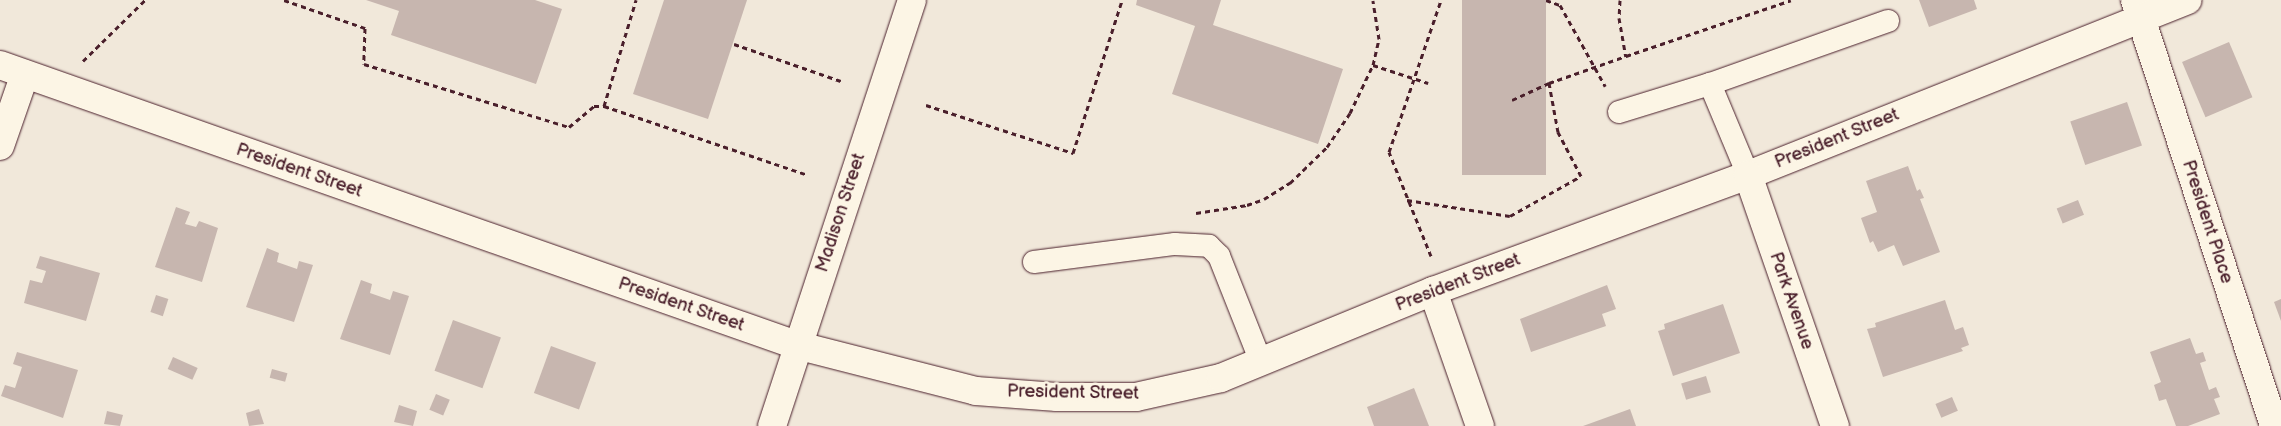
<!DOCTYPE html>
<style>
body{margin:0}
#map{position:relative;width:2281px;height:426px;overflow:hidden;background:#f1e8da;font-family:"Balsamiq Sans",sans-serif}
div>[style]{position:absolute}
.building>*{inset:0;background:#c7b6af;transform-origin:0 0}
.path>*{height:3px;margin-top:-1.5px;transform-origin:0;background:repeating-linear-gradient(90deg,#4a1f2b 0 5px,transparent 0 9px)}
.roads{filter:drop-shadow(0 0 1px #4a1f2b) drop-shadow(0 0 1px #4a1f2b)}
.lane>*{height:22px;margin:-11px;padding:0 11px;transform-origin:11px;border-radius:11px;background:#fcf5e5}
.street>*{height:28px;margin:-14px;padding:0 14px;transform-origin:14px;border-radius:14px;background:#fcf5e5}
span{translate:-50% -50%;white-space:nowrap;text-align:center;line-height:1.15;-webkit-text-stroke:5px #fcf5e5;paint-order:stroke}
.street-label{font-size:18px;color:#4a1f2b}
</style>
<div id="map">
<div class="building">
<div style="clip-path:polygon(366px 0,535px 0,562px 9px,536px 84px,391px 35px,399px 11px)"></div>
<div style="clip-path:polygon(664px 0,747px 0,708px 119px,633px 94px)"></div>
<div style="clip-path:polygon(1137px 0,1221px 0,1213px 25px,1343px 69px,1318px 144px,1172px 94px,1195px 26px,1136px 5px)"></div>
<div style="left:1462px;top:0;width:84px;height:175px"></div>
<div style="clip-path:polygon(1919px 0,1974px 0,1977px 9px,1929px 27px)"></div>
<div style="left:2229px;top:42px;width:60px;height:51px;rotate:67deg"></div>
<div style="left:2127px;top:102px;width:46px;height:60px;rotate:71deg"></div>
<div style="clip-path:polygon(1908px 166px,1917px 191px,1920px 189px,1924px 198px,1920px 199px,1940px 252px,1903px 266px,1894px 245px,1878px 252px,1873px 241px,1870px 243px,1861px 218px,1877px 212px,1866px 181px)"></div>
<div style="left:2078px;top:200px;width:16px;height:23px;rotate:68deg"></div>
<div style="clip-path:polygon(176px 207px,190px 212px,185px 224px,196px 227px,199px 221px,218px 228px,202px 282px,155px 267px)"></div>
<div style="clip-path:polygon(267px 248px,279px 253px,277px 262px,297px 269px,299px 261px,313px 265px,294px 322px,246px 307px)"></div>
<div style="clip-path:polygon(40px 256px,100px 273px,86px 321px,24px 303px,30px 280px,42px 283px,46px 271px,36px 268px)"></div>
<div style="clip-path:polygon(361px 280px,372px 284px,370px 293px,390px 300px,393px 291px,409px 296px,390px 355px,340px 339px)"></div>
<div style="clip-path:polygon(1607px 285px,1616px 309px,1602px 314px,1606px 326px,1531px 352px,1520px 319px)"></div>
<div style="left:156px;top:295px;width:13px;height:18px;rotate:18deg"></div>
<div style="clip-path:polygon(2281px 299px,2281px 321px,2274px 302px)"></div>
<div style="clip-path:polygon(1945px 300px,1955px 330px,1963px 327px,1969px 345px,1961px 348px,1963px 351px,1883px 377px,1867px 329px,1876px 327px,1875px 323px)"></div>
<div style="clip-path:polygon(1723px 304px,1740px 353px,1673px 376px,1658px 331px,1665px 329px,1664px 324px)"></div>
<div style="left:453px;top:320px;width:51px;height:54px;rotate:20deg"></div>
<div style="clip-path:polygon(2190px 338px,2196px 354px,2203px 352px,2206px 361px,2200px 363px,2209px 390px,2216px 387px,2220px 397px,2214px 399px,2220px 414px,2188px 426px,2176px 426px,2166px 399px,2159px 401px,2154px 385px,2161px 382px,2150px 352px)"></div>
<div style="left:551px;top:346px;width:48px;height:50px;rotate:20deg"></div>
<div style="clip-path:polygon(17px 352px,78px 370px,63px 418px,1px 396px,5px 385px,15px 388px,22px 367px,13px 364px)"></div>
<div style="left:173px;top:357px;width:27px;height:13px;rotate:24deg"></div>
<div style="left:272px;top:369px;width:16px;height:9px;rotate:15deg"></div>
<div style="left:1706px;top:376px;width:17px;height:26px;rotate:73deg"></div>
<div style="clip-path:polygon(1414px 388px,1429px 426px,1374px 426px,1367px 407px)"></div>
<div style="left:436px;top:394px;width:15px;height:17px;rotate:23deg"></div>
<div style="left:1952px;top:397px;width:15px;height:18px;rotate:67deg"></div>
<div style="clip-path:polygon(399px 405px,417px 411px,413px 426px,394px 422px)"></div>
<div style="clip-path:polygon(259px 409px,264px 424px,249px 426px,246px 413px)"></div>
<div style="clip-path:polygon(1630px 409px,1636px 426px,1583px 426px)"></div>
<div style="clip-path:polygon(107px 411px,123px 415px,120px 426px,104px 424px)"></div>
</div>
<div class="path">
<div style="left:284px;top:0;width:86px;rotate:19.1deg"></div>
<div style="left:365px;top:28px;width:36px;rotate:92deg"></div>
<div style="left:364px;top:64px;width:214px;rotate:17.1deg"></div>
<div style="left:569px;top:127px;width:33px;rotate:-40deg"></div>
<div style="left:594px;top:106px;width:10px"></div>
<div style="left:604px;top:106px;width:215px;rotate:18.7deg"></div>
<div style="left:1546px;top:0;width:15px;rotate:20deg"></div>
<div style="left:1560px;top:5px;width:93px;rotate:60.9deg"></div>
<div style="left:1620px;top:0;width:18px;rotate:93deg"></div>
<div style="left:1619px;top:18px;width:39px;rotate:80deg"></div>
<div style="left:1626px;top:56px;width:174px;rotate:-18.7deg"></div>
<div style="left:734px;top:44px;width:113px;rotate:19.1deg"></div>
<div style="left:83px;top:61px;width:87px;rotate:-44.5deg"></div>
<div style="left:1373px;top:65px;width:58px;rotate:18.1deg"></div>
<div style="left:1512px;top:100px;width:41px;rotate:-24.7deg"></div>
<div style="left:926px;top:105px;width:155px;rotate:18.1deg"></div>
<div style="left:1073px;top:153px;width:161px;rotate:-72.2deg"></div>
<div style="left:604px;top:106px;width:111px;rotate:-73.2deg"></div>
<div style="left:1407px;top:200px;width:104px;rotate:8.8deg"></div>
<div style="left:1510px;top:216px;width:81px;rotate:-29.4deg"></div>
<div style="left:1581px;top:176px;width:50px;rotate:-117.6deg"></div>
<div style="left:1558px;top:132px;width:50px;rotate:-100.4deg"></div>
<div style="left:1549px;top:83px;width:82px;rotate:-19.3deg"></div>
<div style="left:1196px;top:213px;width:52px;rotate:-8.9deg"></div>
<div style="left:1247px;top:205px;width:18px;rotate:-19deg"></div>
<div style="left:1264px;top:199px;width:31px;rotate:-32deg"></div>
<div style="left:1290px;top:183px;width:52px;rotate:-44.2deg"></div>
<div style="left:1327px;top:147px;width:41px;rotate:-55.9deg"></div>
<div style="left:1350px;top:113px;width:53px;rotate:-64.4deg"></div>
<div style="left:1373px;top:65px;width:27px;rotate:-77deg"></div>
<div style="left:1379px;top:39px;width:39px;rotate:-99deg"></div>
<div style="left:1431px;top:256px;width:112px;rotate:-112deg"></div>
<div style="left:1389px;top:152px;width:161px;rotate:-71.1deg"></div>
</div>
<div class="roads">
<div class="lane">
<div style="left:1710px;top:84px;width:189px;rotate:-19.5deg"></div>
<div style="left:1619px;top:112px;width:95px;rotate:-17.1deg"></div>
<div style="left:1710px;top:84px;width:99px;rotate:67.3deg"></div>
<div style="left:1034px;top:262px;width:142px;rotate:-7.3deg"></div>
<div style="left:1175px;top:244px;width:34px;rotate:3deg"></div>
<div style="left:1209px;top:246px;width:14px;rotate:45deg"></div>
<div style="left:1219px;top:256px;width:114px;rotate:68.4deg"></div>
</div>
<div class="street">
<div style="left:2135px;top:0;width:448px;rotate:71.9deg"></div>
<div style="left:0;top:65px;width:844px;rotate:19.38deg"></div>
<div style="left:796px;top:345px;width:186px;rotate:14.3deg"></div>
<div style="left:976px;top:391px;width:81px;rotate:4.2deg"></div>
<div style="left:1057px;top:397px;width:79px"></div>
<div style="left:1136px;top:397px;width:87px;rotate:-12.6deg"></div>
<div style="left:1221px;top:378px;width:229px;rotate:-22.3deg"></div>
<div style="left:1433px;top:291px;width:336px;rotate:-20.2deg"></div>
<div style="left:1748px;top:175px;width:473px;rotate:-21.7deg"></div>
<div style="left:0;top:146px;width:76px;rotate:-70.9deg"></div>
<div style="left:1748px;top:175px;width:266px;rotate:70.9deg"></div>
<div style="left:1433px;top:291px;width:143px;rotate:70.8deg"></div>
<div style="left:772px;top:426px;width:448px;rotate:-71.8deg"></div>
</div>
</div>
<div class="street-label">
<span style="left:1837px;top:139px;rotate:-22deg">President Street</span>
<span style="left:299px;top:171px;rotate:19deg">President Street</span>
<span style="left:841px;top:213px;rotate:-72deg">Madison Street</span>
<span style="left:2207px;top:222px;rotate:72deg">President Place</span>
<span style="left:1458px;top:283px;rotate:-21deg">President Street</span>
<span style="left:1791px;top:301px;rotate:71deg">Park Avenue</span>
<span style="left:681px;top:305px;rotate:19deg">President Street</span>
<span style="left:1073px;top:393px;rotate:1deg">President Street</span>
</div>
</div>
